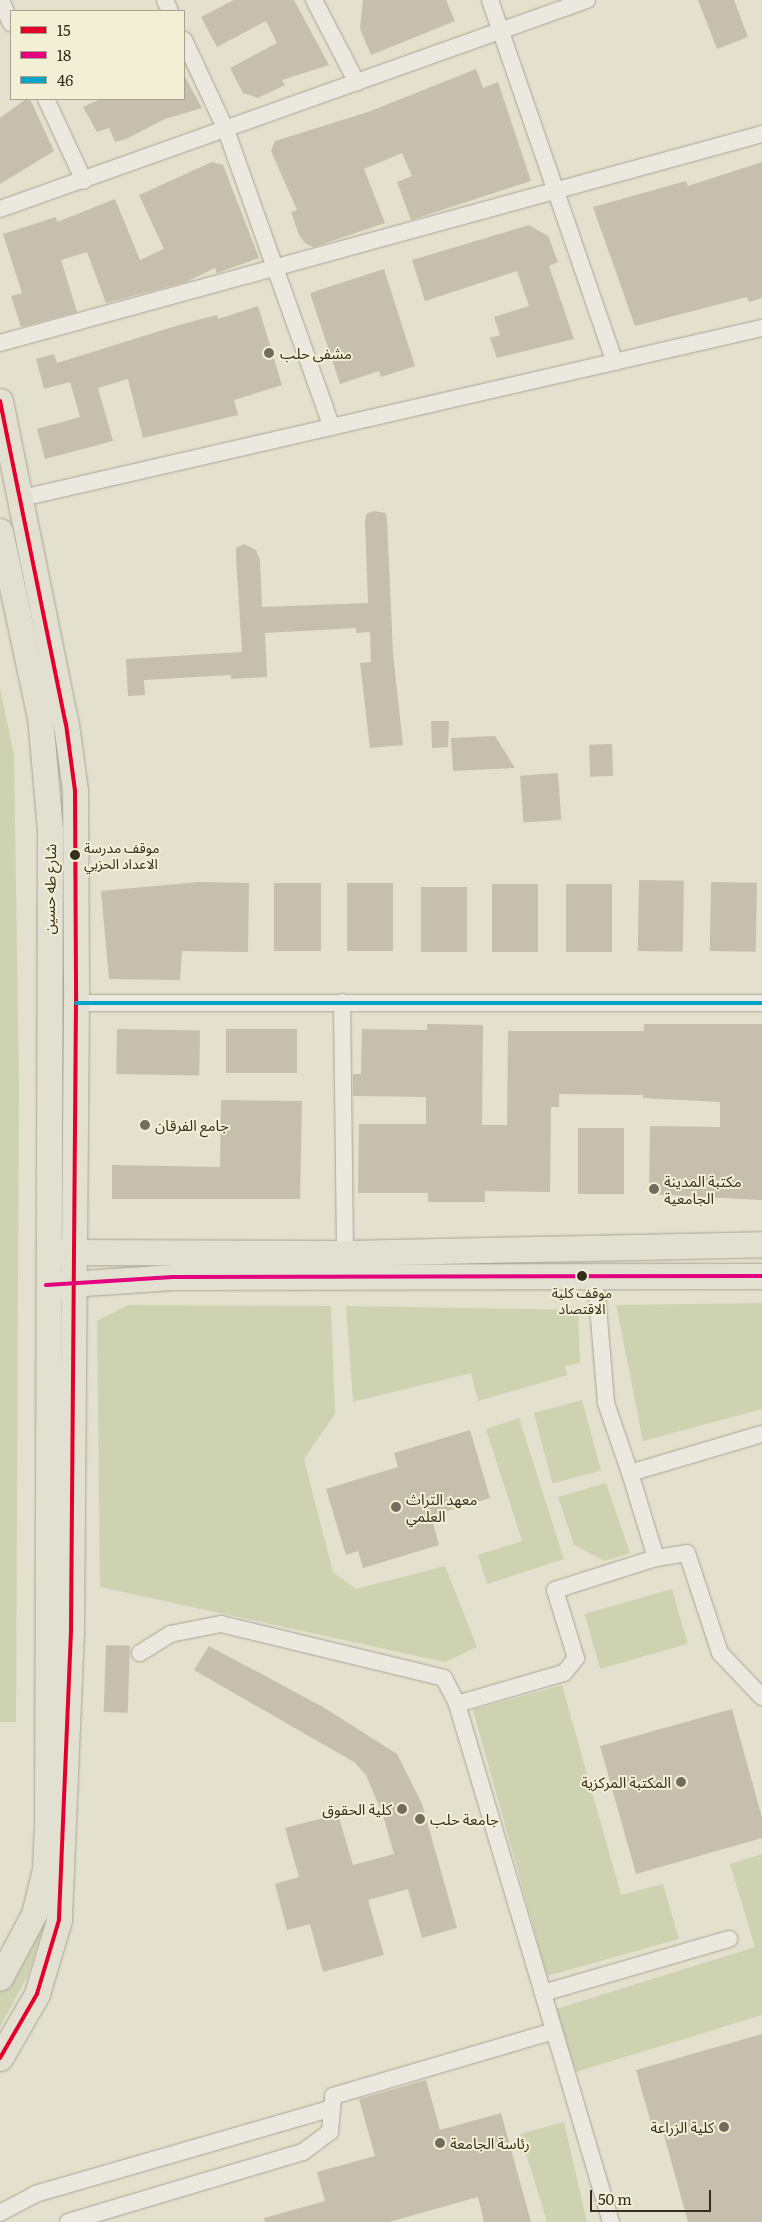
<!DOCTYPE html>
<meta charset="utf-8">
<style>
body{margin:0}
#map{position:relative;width:762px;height:2222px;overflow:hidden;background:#e3e0cd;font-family:Literata,"Noto Sans Arabic",serif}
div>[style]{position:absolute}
.green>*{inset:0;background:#cdd3b1;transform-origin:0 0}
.building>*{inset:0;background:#c6bfae;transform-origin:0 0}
.roads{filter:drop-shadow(0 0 1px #a8a497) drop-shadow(0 0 1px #a8a497)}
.street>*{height:16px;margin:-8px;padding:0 8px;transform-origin:8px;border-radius:8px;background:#ebe9df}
.primary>*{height:25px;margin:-12.5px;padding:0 12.5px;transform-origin:12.5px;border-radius:12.5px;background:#e2e0d1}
.bus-1>*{height:4px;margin:-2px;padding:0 2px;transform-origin:2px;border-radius:2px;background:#e4002b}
.bus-2>*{height:4px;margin:-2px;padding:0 2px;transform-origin:2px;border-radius:2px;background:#e5007d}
.bus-3>*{height:4px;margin:-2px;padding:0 2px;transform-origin:2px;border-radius:2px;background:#03a3c5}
.dots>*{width:14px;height:14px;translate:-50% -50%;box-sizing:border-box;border:2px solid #f3efd4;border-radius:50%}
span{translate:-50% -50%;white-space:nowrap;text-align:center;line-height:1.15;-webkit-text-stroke:4px #f3efd4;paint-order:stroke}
.bus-label{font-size:14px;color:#362e1f}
.left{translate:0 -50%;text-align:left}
.poi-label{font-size:15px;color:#362e1f}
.right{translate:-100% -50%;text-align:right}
.street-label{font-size:15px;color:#362e1f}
.legend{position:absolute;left:10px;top:10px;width:175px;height:90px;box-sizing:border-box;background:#f3efd4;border:1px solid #a7a28c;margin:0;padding:6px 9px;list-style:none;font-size:15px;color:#362e1f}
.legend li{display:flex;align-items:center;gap:10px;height:25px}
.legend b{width:25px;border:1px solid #a7a28c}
.scale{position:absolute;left:590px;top:2190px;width:121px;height:22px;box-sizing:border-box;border:2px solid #362e1f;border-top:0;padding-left:6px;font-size:15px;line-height:18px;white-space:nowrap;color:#362e1f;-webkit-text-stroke:4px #f3efd4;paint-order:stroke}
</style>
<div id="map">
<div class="green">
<div style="clip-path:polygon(0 688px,14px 755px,19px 1085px,16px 1722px,0 1722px)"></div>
<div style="clip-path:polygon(762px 1303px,762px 1409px,643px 1441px,616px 1305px)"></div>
<div style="clip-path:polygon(128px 1305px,331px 1306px,335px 1414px,304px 1459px,333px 1572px,356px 1589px,445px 1566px,477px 1647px,445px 1662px,100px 1587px,97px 1321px)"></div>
<div style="clip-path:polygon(346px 1306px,578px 1310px,580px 1363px,565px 1366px,567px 1375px,478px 1401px,471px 1373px,353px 1402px)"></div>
<div style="left:582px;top:1400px;width:73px;height:50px;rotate:75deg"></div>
<div style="clip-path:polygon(519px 1418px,564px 1559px,487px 1584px,478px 1555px,522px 1541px,486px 1429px)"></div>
<div style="clip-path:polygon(606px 1483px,630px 1553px,605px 1561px,574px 1545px,558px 1497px)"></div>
<div style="left:672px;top:1589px;width:57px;height:91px;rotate:74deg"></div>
<div style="clip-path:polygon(562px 1685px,621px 1895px,663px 1884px,679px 1939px,547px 1976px,473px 1710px)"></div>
<div style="clip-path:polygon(762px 1854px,762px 2015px,576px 2072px,556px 2009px,755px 1947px,730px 1864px)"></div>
<div style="clip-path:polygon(47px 1916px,28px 1975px,0 2027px,0 1991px,30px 1951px)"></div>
<div style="clip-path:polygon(564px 2122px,587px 2222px,547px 2222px,520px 2134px)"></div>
</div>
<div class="building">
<div style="clip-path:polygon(234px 0,294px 0,329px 65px,282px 80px,285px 85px,258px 98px,243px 93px,230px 68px,277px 43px,266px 21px,217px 47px,201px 17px)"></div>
<div style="clip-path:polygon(363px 0,446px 0,455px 21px,371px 55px,360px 29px)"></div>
<div style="clip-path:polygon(698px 0,734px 0,748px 37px,717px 49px)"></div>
<div style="clip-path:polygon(476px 69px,483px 88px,498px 82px,531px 181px,411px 220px,397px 182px,412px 176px,402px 153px,364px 169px,385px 223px,314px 247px,306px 244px,299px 235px,291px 212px,297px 210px,271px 151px,275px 141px,368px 112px)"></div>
<div style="clip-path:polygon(184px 75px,202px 108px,165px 119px,126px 139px,115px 142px,109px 128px,97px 132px,83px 107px,100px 99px,184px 99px)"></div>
<div style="clip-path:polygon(26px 99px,30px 99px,54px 151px,0 184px,0 118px)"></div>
<div style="clip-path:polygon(212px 162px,223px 165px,259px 258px,217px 273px,215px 268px,186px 282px,106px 303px,87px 252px,61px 260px,77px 312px,21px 327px,11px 296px,22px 293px,3px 234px,56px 217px,57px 222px,115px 199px,140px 260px,164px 249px,139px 195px)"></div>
<div style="clip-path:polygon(762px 162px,762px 298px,749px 302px,747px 297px,635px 326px,593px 207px,686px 181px,688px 186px)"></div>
<div style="clip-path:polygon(529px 225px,548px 236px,558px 262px,549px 266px,574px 339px,497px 358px,490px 338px,500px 335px,494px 317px,529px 306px,517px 271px,425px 301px,412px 260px)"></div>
<div style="clip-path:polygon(384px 269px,415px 366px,381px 377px,379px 371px,340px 384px,310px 293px)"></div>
<div style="clip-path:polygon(258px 306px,282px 385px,234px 400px,238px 415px,143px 438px,128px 379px,98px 388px,113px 441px,45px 459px,37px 429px,80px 417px,70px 382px,44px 389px,36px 359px,54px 354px,57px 363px,179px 325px,217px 315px,218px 319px)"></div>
<div style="clip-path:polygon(374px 511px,386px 513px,387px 519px,393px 654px,403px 745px,370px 748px,360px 663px,371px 662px,370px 632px,356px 633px,356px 628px,265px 633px,267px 677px,231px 679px,231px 675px,144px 680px,145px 695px,128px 696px,126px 659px,242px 652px,236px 556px,236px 548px,244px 544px,256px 550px,260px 560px,262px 607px,368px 603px,365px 522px,366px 514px)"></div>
<div style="clip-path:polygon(431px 721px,449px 721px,448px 747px,432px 748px)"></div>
<div style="clip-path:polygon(495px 736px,515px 768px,453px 771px,451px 738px)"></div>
<div style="left:612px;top:744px;width:32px;height:23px;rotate:88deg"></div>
<div style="left:558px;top:773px;width:47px;height:38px;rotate:86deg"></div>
<div style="left:639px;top:880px;width:45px;height:71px;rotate:1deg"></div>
<div style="clip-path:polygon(198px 882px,249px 883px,248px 952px,182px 951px,180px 980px,109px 979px,101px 891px)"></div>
<div style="left:711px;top:882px;width:46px;height:69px;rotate:1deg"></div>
<div style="left:274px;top:883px;width:47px;height:68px"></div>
<div style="left:347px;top:883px;width:46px;height:68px"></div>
<div style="left:492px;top:884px;width:46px;height:68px"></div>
<div style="left:566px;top:884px;width:46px;height:68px"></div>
<div style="left:421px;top:887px;width:46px;height:65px"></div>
<div style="clip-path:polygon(427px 1024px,483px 1025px,482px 1125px,507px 1125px,508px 1031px,644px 1031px,644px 1024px,762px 1024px,762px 1200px,649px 1194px,650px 1126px,720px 1127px,720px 1102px,643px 1098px,643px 1095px,559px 1094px,559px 1107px,551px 1107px,550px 1192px,485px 1191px,485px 1202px,428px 1202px,428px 1193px,358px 1193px,359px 1124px,426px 1124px,426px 1097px,353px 1096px,353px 1074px,361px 1074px,362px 1029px,427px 1030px)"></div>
<div style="left:117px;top:1029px;width:83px;height:45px;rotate:1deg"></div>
<div style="left:226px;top:1029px;width:71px;height:44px"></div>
<div style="clip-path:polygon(221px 1100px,302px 1101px,300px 1199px,112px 1199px,112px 1165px,220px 1167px)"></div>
<div style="left:578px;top:1128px;width:46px;height:66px"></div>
<div style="clip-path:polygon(470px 1430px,490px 1498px,431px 1516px,439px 1545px,363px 1568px,358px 1551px,346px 1555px,326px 1489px,398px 1467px,394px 1453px)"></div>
<div style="left:106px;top:1645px;width:24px;height:67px;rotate:2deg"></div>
<div style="clip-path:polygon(209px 1646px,323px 1707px,397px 1754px,422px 1804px,457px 1928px,422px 1938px,408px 1889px,368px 1900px,384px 1955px,323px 1972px,310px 1924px,287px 1930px,275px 1884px,299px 1877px,285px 1828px,338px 1814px,353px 1865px,394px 1854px,383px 1815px,366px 1775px,354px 1762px,194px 1670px)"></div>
<div style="clip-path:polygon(732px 1709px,762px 1818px,762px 1838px,636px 1874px,600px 1746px)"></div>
<div style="clip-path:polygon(762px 2034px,762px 2222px,688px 2222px,660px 2121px,651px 2123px,636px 2070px)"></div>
<div style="clip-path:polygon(426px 2080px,440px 2130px,501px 2113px,531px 2222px,484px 2222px,478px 2197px,389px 2222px,265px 2222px,264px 2218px,325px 2201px,317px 2172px,375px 2156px,359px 2099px)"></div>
</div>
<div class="roads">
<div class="street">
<div style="left:1px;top:0;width:25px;rotate:67deg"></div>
<div style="left:165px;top:0;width:12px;rotate:66deg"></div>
<div style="left:314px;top:0;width:93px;rotate:62.6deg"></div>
<div style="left:490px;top:0;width:383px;rotate:71deg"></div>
<div style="left:184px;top:40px;width:99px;rotate:65deg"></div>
<div style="left:226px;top:130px;width:315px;rotate:70.4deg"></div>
<div style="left:46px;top:99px;width:90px;rotate:65.1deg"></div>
<div style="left:0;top:209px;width:623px;rotate:-19.6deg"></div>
<div style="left:0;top:343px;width:790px;rotate:-15.34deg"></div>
<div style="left:22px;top:498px;width:759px;rotate:-12.94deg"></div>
<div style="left:342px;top:1002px;width:251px;rotate:89.3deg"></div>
<div style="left:76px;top:1003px;width:686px"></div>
<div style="left:597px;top:1295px;width:108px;rotate:85.2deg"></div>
<div style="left:606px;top:1403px;width:74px;rotate:71.1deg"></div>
<div style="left:630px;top:1473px;width:138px;rotate:-16.5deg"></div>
<div style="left:656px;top:1558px;width:31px;rotate:-9deg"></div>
<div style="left:687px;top:1553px;width:105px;rotate:71.7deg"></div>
<div style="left:720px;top:1653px;width:61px;rotate:46.3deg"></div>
<div style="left:140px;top:1653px;width:36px;rotate:-32deg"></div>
<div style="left:170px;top:1634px;width:52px;rotate:-11.1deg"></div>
<div style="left:221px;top:1624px;width:229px;rotate:13.6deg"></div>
<div style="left:444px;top:1678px;width:29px;rotate:63deg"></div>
<div style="left:543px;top:1993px;width:194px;rotate:-16.2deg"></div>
<div style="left:0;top:2213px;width:40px;rotate:-28deg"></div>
<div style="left:35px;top:2194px;width:309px;rotate:-16.1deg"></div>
<div style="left:68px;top:2222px;width:245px;rotate:-16.6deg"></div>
<div style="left:303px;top:2152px;width:34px;rotate:-37deg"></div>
<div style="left:330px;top:2132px;width:36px;rotate:-85deg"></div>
<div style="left:333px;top:2096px;width:230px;rotate:-16.4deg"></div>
<div style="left:611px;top:2222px;width:540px;rotate:-106.56deg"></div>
<div style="left:457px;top:1704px;width:111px;rotate:-16.2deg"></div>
<div style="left:564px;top:1673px;width:19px;rotate:-51deg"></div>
<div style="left:576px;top:1658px;width:71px;rotate:-107.2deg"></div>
<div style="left:555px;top:1590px;width:106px;rotate:-17.6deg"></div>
<div style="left:656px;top:1558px;width:89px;rotate:-107deg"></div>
</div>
<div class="primary">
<div style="left:0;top:401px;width:330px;rotate:78.5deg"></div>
<div style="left:66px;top:724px;width:68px;rotate:82.3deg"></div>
<div style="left:75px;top:791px;width:212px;rotate:89.7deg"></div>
<div style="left:76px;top:1003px;width:628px;rotate:90.46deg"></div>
<div style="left:71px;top:1631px;width:289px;rotate:92.4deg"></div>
<div style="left:59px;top:1920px;width:77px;rotate:106.6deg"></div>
<div style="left:37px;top:1994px;width:74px;rotate:120deg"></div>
<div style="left:0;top:531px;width:190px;rotate:77.9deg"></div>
<div style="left:40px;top:717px;width:113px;rotate:84.9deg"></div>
<div style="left:50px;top:830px;width:996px;rotate:90.17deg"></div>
<div style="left:47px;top:1826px;width:43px;rotate:92.7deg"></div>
<div style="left:45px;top:1869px;width:46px;rotate:103.7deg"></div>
<div style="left:34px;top:1914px;width:72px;rotate:118deg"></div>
<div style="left:56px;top:1252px;width:289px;rotate:0.2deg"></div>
<div style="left:345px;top:1253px;width:417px;rotate:-1.2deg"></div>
<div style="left:55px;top:1285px;width:118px;rotate:-3.9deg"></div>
<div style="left:173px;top:1277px;width:589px;rotate:-0.1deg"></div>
</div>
</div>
<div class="bus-1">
<div style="left:0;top:401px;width:330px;rotate:78.5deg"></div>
<div style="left:66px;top:724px;width:68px;rotate:82.3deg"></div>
<div style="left:75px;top:791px;width:212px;rotate:89.7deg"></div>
<div style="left:76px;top:1003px;width:628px;rotate:90.46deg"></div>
<div style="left:71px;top:1631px;width:289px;rotate:92.4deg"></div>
<div style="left:59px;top:1920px;width:77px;rotate:106.6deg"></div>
<div style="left:37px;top:1994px;width:74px;rotate:120deg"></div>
</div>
<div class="bus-2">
<div style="left:46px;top:1285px;width:127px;rotate:-3.6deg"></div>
<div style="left:173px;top:1277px;width:589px;rotate:-0.1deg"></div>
</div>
<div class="bus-3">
<div style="left:76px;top:1003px;width:686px"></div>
</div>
<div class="dots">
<div style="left:269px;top:353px;background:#736c5c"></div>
<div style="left:75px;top:855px;background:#362e1f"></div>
<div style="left:145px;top:1125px;background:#736c5c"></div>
<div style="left:654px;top:1189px;background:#736c5c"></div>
<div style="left:582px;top:1276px;background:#362e1f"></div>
<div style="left:396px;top:1507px;background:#736c5c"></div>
<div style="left:681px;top:1782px;background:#736c5c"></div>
<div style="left:402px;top:1809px;background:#736c5c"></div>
<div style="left:420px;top:1819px;background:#736c5c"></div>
<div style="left:724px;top:2127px;background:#736c5c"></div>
<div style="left:440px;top:2143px;background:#736c5c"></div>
</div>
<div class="bus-label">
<span class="left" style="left:84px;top:855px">موقف مدرسة<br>الاعداد الحزبي</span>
<span style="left:582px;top:1300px">موقف كلية<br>الاقتصاد</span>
</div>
<div class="poi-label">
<span class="left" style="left:280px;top:353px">مشفى حلب</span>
<span class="left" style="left:155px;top:1125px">جامع الفرقان</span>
<span class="left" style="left:664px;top:1189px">مكتبة المدينة<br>الجامعية</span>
<span class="left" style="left:406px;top:1507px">معهد التراث<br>العلمي</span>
<span class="right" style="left:671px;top:1782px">المكتبة المركزية</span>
<span class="right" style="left:392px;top:1809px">كلية الحقوق</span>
<span class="left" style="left:430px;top:1819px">جامعة حلب</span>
<span class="right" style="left:714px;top:2127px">كلية الزراعة</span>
<span class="left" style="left:450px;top:2143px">رئاسة الجامعة</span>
</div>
<div class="street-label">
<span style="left:49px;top:889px;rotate:-89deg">شارع طه حسين</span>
</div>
<ul class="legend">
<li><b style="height:6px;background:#e4002b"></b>15</li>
<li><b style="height:6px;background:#e5007d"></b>18</li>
<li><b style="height:6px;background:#03a3c5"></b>46</li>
</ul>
<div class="scale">50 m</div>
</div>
